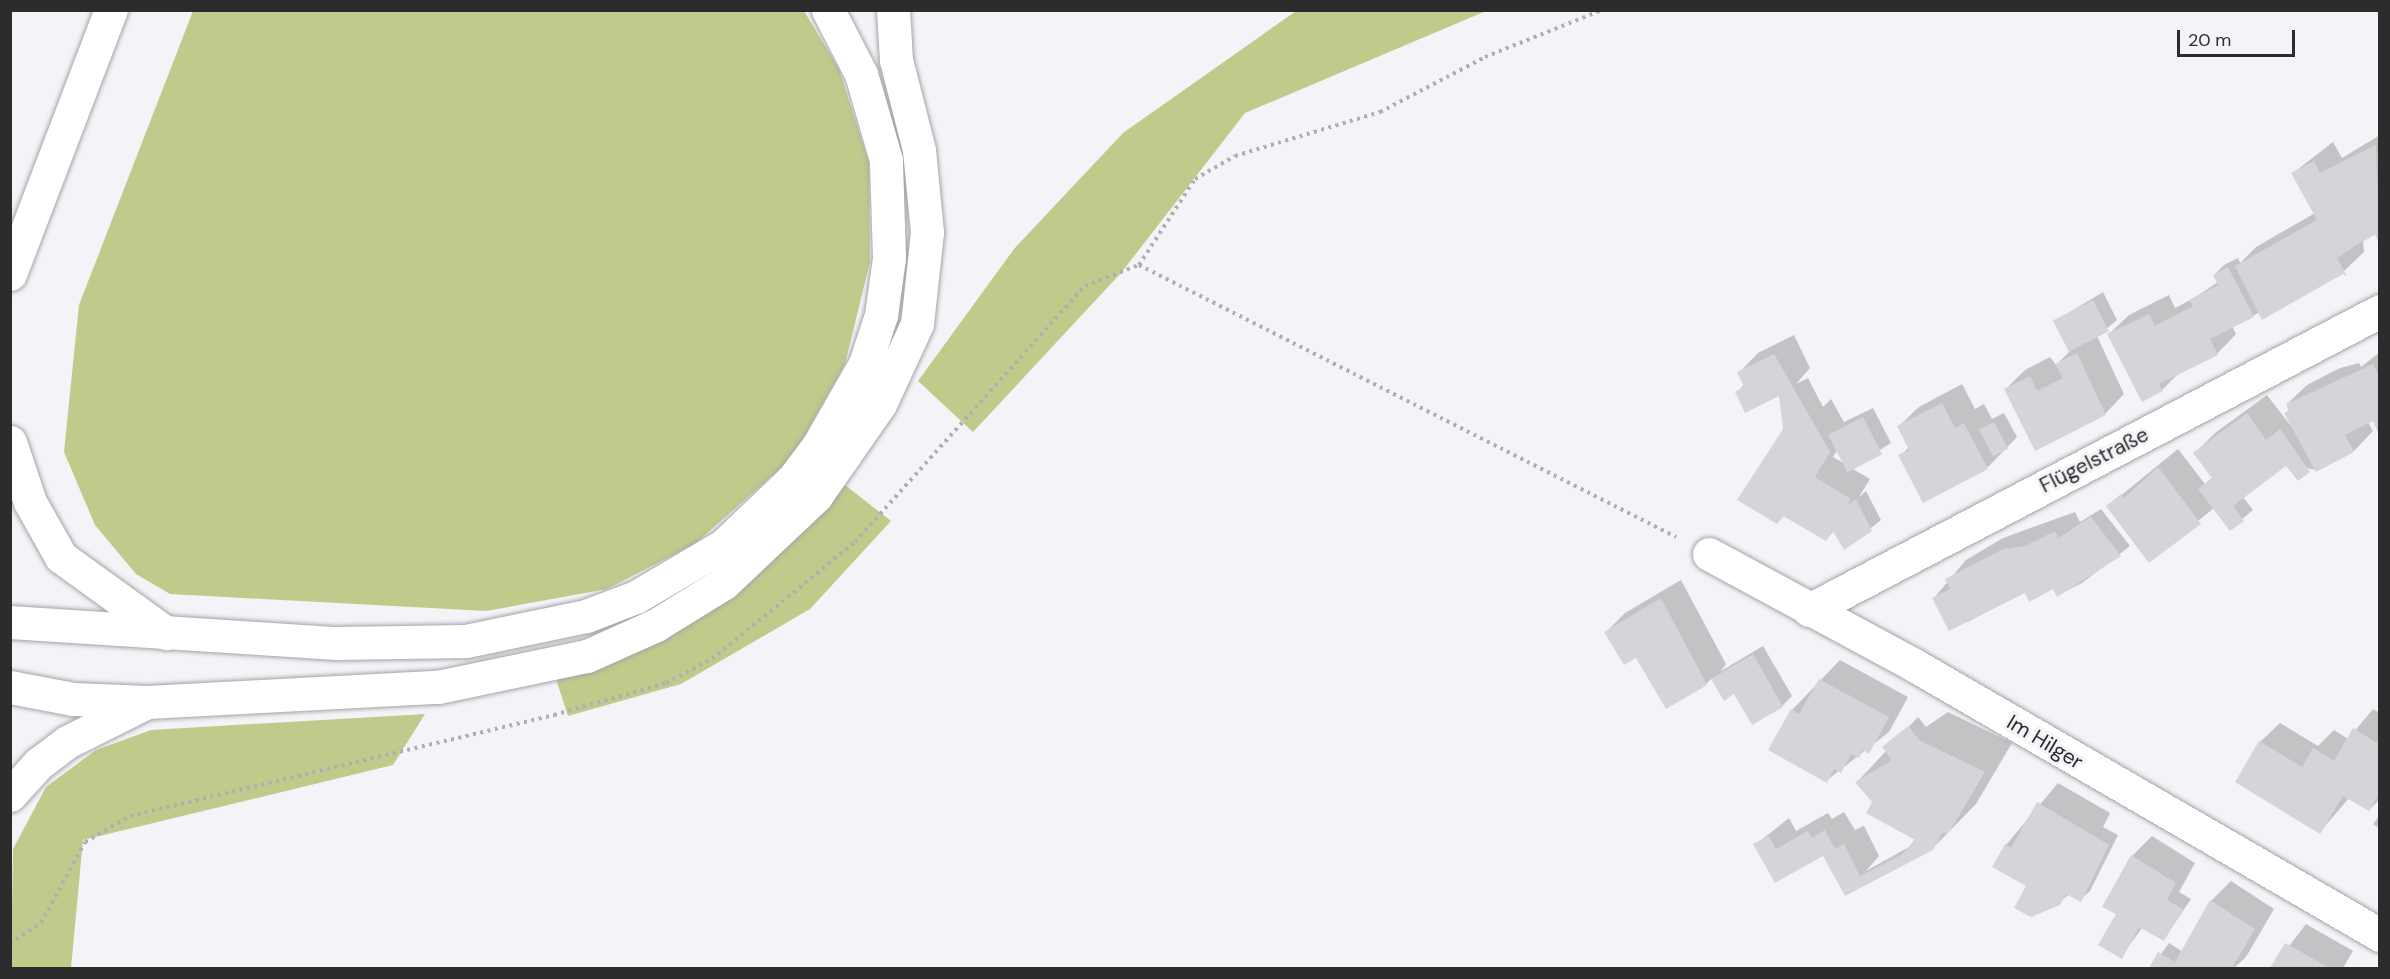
<!DOCTYPE html>
<meta charset="utf-8">
<style>
body{margin:0}
#map{position:relative;width:2390px;height:979px;overflow:hidden;background:#f3f4f7;font-family:"DM Sans",sans-serif}
div>[style]{position:absolute}
.green>*{inset:0;background:#c0ca8b}
.shadow>*{inset:0;background:#0003}
.building>*{inset:0;background:#d6d4d8;transform-origin:0 0}
.path>*{height:4px;margin-top:-2px;transform-origin:0;background:repeating-linear-gradient(90deg,#aeafb1 0 3px,transparent 0 7.5px)}
.roads{filter:drop-shadow(0 0 2px #a4a4a8) drop-shadow(0 0 2px #a4a4a8)}
.minor>*{height:33px;margin:-16.5px;padding:0 16.5px;transform-origin:16.5px;border-radius:16.5px;background:#fff}
.secondary>*{height:33px;margin:-16.5px;padding:0 16.5px;transform-origin:16.5px;border-radius:16.5px;background:#fff}
.trunk>*{height:33px;margin:-16.5px;padding:0 16.5px;transform-origin:16.5px;border-radius:16.5px;background:#fff}
span{translate:-50% -50%;white-space:nowrap;text-align:center;line-height:1.15;-webkit-text-stroke:6px #f3f4f7;paint-order:stroke}
.street-label{font-size:21px;color:#2c2c2d}
.frame{position:absolute;inset:0;border:12px solid #2c2c2d;pointer-events:none}
.scale{position:absolute;left:2177px;top:30px;width:118px;height:27px;box-sizing:border-box;border:3px solid #2c2c2d;border-top:0;padding-left:8px;font-size:18px;line-height:21px;white-space:nowrap;color:#2c2c2d;-webkit-text-stroke:4px #f3f4f7;paint-order:stroke}
</style>
<div id="map">
<div class="green">
<div style="clip-path:polygon(193px 11px,804px 11px,839px 69px,869px 163px,870px 262px,845px 364px,792px 458px,696px 543px,607px 589px,486px 611px,170px 594px,136px 574px,95px 525px,64px 452px,79px 305px)"></div>
<div style="clip-path:polygon(1296px 11px,1486px 11px,1245px 113px,1121px 273px,973px 432px,918px 381px,1014px 249px,1123px 133px)"></div>
<div style="clip-path:polygon(840px 481px,891px 521px,810px 609px,681px 684px,568px 716px,556px 679px,667px 638px,763px 570px)"></div>
<div style="clip-path:polygon(425px 714px,393px 765px,83px 840px,71px 968px,11px 968px,13px 849px,46px 787px,96px 750px,151px 730px)"></div>
</div>
<div class="shadow">
<div style="clip-path:polygon(2380px 135px,2380px 240px,2376px 233px,2363px 240px,2364px 252px,2344px 271px,2232px 326px,2236px 334px,2217px 354px,2179px 373px,2162px 390px,2109px 334px,2129px 315px,2169px 295px,2175px 308px,2194px 298px,2218px 282px,2214px 275px,2224px 265px,2238px 258px,2240px 263px,2256px 247px,2315px 213px,2293px 173px,2333px 142px,2342px 158px)"></div>
<div style="clip-path:polygon(2103px 292px,2117px 320px,2097px 336px,2124px 394px,2105px 414px,2006px 389px,2025px 370px,2050px 357px,2061px 371px,2057px 364px,2071px 350px,2055px 321px)"></div>
<div style="clip-path:polygon(evenodd,1794px 335px,1810px 368px,1796px 384px,1808px 378px,1823px 407px,1831px 399px,1844px 422px,1873px 408px,1891px 443px,1851px 468px,1870px 479px,1859px 497px,1866px 491px,1881px 520px,1845px 548px,1834px 531px,1826px 539px,1785px 515px,1777px 523px,1786px 391px,1737px 392px,1745px 384px,1739px 373px,1758px 353px,1794px 335px,1838px 449px,1845px 464px,1833px 457px,1838px 449px)"></div>
<div style="clip-path:polygon(2380px 352px,2380px 431px,2374px 419px,2368px 422px,2373px 431px,2354px 451px,2316px 470px,2286px 464px,2243px 497px,2253px 510px,2230px 529px,2214px 508px,2149px 561px,2108px 506px,2178px 449px,2205px 484px,2213px 477px,2195px 453px,2215px 433px,2267px 395px,2291px 426px,2287px 404px,2307px 385px,2340px 368px,2359px 363px,2361px 367px)"></div>
<div style="clip-path:polygon(1962px 384px,1975px 409px,1984px 404px,1992px 419px,2004px 413px,2017px 437px,1988px 467px,1923px 501px,1900px 456px,1909px 447px,1899px 426px,1919px 407px)"></div>
<div style="clip-path:polygon(2101px 509px,2130px 546px,2082px 583px,2058px 595px,2054px 587px,2025px 591px,1968px 622px,1934px 598px,1966px 560px,2003px 538px,2075px 512px,2080px 522px)"></div>
<div style="clip-path:polygon(1681px 580px,1726px 664px,1721px 671px,1763px 646px,1792px 696px,1782px 706px,1753px 723px,1735px 692px,1725px 699px,1712px 678px,1706px 684px,1637px 656px,1606px 632px,1625px 613px)"></div>
<div style="clip-path:polygon(1840px 660px,1908px 697px,1889px 732px,1826px 781px,1792px 710px)"></div>
<div style="clip-path:polygon(2373px 709px,2380px 713px,2380px 799px,2369px 810px,2349px 798px,2320px 832px,2260px 742px,2280px 723px,2318px 746px,2334px 730px,2348px 739px)"></div>
<div style="clip-path:polygon(1948px 712px,2012px 743px,1976px 804px,1932px 849px,1846px 894px,1824px 854px,1776px 881px,1755px 845px,1789px 818px,1796px 831px,1828px 813px,1832px 819px,1844px 812px,1855px 830px,1864px 826px,1879px 856px,1866px 871px,1909px 847px,1915px 839px,1857px 782px,1918px 717px,1926px 727px)"></div>
<div style="clip-path:polygon(2058px 783px,2110px 813px,2103px 827px,2118px 835px,2090px 891px,2080px 900px,2069px 894px,2059px 903px,2027px 887px,2006px 845px)"></div>
<div style="clip-path:polygon(2380px 815px,2380px 829px,2373px 824px)"></div>
<div style="clip-path:polygon(2152px 836px,2195px 863px,2179px 892px,2191px 899px,2164px 939px,2142px 928px,2121px 957px,2118px 914px,2104px 906px,2132px 856px)"></div>
<div style="clip-path:polygon(2231px 881px,2274px 909px,2246px 957px,2234px 968px,2151px 968px,2169px 943px,2183px 952px,2211px 901px)"></div>
<div style="clip-path:polygon(2306px 924px,2353px 951px,2343px 968px,2272px 968px)"></div>
</div>
<div class="building">
<div style="clip-path:polygon(2376px 145px,2379px 243px,2375px 235px,2358px 244px,2337px 258px,2347px 276px,2343px 274px,2262px 320px,2235px 266px,2317px 220px,2291px 173px,2314px 161px,2320px 173px)"></div>
<div style="clip-path:polygon(2228px 267px,2254px 317px,2210px 339px,2218px 355px,2159px 384px,2163px 391px,2142px 402px,2107px 334px,2149px 314px,2155px 326px,2193px 306px,2189px 300px,2218px 285px,2213px 275px)"></div>
<div style="left:2093px;top:300px;width:35px;height:45px;rotate:63deg"></div>
<div style="clip-path:polygon(2077px 353px,2106px 415px,2035px 451px,2004px 389px,2030px 376px,2037px 391px,2063px 378px,2055px 364px)"></div>
<div style="clip-path:polygon(1774px 354px,1830px 452px,1815px 477px,1851px 499px,1847px 506px,1856px 499px,1872px 531px,1844px 550px,1833px 531px,1826px 541px,1783px 516px,1777px 524px,1737px 500px,1783px 429px,1779px 396px,1745px 413px,1735px 392px,1744px 387px,1737px 372px)"></div>
<div style="clip-path:polygon(2373px 364px,2379px 376px,2379px 435px,2373px 421px,2345px 435px,2354px 452px,2316px 472px,2284px 413px,2289px 410px,2286px 404px)"></div>
<div style="clip-path:polygon(1942px 403px,1955px 428px,1964px 423px,1988px 469px,1923px 503px,1898px 455px,1909px 450px,1897px 426px)"></div>
<div style="clip-path:polygon(2247px 413px,2266px 440px,2280px 429px,2310px 472px,2298px 481px,2286px 466px,2233px 506px,2244px 521px,2230px 531px,2198px 489px,2212px 478px,2193px 453px)"></div>
<div style="left:1863px;top:417px;width:42px;height:39px;rotate:63deg"></div>
<div style="left:1994px;top:422px;width:30px;height:17px;rotate:62deg"></div>
<div style="clip-path:polygon(2158px 467px,2201px 524px,2149px 563px,2106px 506px,2121px 494px,2124px 498px)"></div>
<div style="clip-path:polygon(2091px 517px,2121px 556px,2057px 597px,2053px 589px,2029px 602px,2025px 593px,1949px 631px,1932px 598px,1950px 589px,1945px 579px,2003px 549px,2025px 546px,2055px 531px,2058px 538px)"></div>
<div style="clip-path:polygon(1661px 598px,1707px 685px,1666px 709px,1636px 658px,1624px 665px,1604px 632px)"></div>
<div style="clip-path:polygon(1753px 654px,1783px 707px,1752px 725px,1734px 694px,1724px 701px,1711px 679px)"></div>
<div style="clip-path:polygon(1819px 679px,1889px 717px,1869px 754px,1863px 750px,1859px 758px,1851px 754px,1841px 773px,1834px 769px,1827px 783px,1768px 750px,1791px 709px,1799px 714px)"></div>
<div style="clip-path:polygon(1908px 726px,1919px 740px,1985px 772px,1948px 834px,1943px 832px,1933px 850px,1845px 896px,1823px 856px,1775px 883px,1753px 844px,1769px 836px,1776px 849px,1808px 831px,1812px 838px,1825px 830px,1835px 849px,1844px 844px,1860px 876px,1901px 855px,1915px 840px,1866px 813px,1872px 802px,1855px 782px,1892px 760px,1882px 747px)"></div>
<div style="clip-path:polygon(2353px 728px,2379px 744px,2379px 794px,2369px 811px,2343px 796px,2320px 834px,2235px 782px,2259px 741px,2302px 767px,2313px 748px,2334px 761px)"></div>
<div style="clip-path:polygon(2037px 802px,2109px 845px,2081px 902px,2066px 894px,2060px 905px,2031px 917px,2014px 908px,2026px 886px,1992px 867px,2005px 844px,2011px 848px)"></div>
<div style="clip-path:polygon(2131px 855px,2176px 883px,2167px 900px,2183px 909px,2164px 941px,2139px 927px,2122px 959px,2098px 945px,2116px 914px,2102px 907px)"></div>
<div style="clip-path:polygon(2210px 900px,2255px 929px,2232px 968px,2149px 968px,2158px 952px,2175px 962px)"></div>
<div style="clip-path:polygon(2285px 943px,2330px 968px,2270px 968px)"></div>
</div>
<div class="path">
<div style="left:1139px;top:265px;width:602px;rotate:26.86deg"></div>
<div style="left:10px;top:944px;width:37px;rotate:-34deg"></div>
<div style="left:41px;top:923px;width:92px;rotate:-61.5deg"></div>
<div style="left:85px;top:842px;width:52px;rotate:-30deg"></div>
<div style="left:130px;top:816px;width:436px;rotate:-13.4deg"></div>
<div style="left:554px;top:715px;width:116px;rotate:-15.9deg"></div>
<div style="left:666px;top:683px;width:52px;rotate:-27.6deg"></div>
<div style="left:712px;top:659px;width:185px;rotate:-39.3deg"></div>
<div style="left:855px;top:542px;width:344px;rotate:-48.1deg"></div>
<div style="left:1085px;top:286px;width:58px;rotate:-21.3deg"></div>
<div style="left:1139px;top:265px;width:103px;rotate:-56.9deg"></div>
<div style="left:1195px;top:179px;width:46px;rotate:-29.9deg"></div>
<div style="left:1235px;top:156px;width:152px;rotate:-16.9deg"></div>
<div style="left:1380px;top:112px;width:119px;rotate:-27.6deg"></div>
<div style="left:1485px;top:57px;width:126px;rotate:-21.9deg"></div>
</div>
<div class="roads">
<div class="minor">
<div style="left:1709px;top:554px;width:233px;rotate:28.4deg"></div>
<div style="left:1914px;top:665px;width:539px;rotate:30.09deg"></div>
<div style="left:1809px;top:610px;width:645px;rotate:-27.64deg"></div>
</div>
<div class="secondary">
<div style="left:10px;top:274px;width:283px;rotate:-69.1deg"></div>
</div>
<div class="trunk">
<div style="left:10px;top:442px;width:63px;rotate:71.6deg"></div>
<div style="left:30px;top:502px;width:63px;rotate:60.6deg"></div>
<div style="left:61px;top:557px;width:130px;rotate:35.9deg"></div>
<div style="left:10px;top:622px;width:327px;rotate:3.7deg"></div>
<div style="left:336px;top:643px;width:130px;rotate:-0.9deg"></div>
<div style="left:466px;top:641px;width:123px;rotate:-11.8deg"></div>
<div style="left:586px;top:616px;width:53px;rotate:-20.8deg"></div>
<div style="left:636px;top:597px;width:102px;rotate:-30.6deg"></div>
<div style="left:724px;top:545px;width:95px;rotate:-43.7deg"></div>
<div style="left:793px;top:479px;width:41px;rotate:-52.9deg"></div>
<div style="left:818px;top:446px;width:95px;rotate:-60.2deg"></div>
<div style="left:865px;top:364px;width:52px;rotate:-71.9deg"></div>
<div style="left:881px;top:315px;width:58px;rotate:-82deg"></div>
<div style="left:889px;top:258px;width:98px;rotate:-91.8deg"></div>
<div style="left:886px;top:160px;width:90px;rotate:-106.2deg"></div>
<div style="left:861px;top:74px;width:72px;rotate:-117.3deg"></div>
<div style="left:10px;top:687px;width:64px;rotate:10.8deg"></div>
<div style="left:73px;top:699px;width:74px;rotate:2.3deg"></div>
<div style="left:147px;top:702px;width:291px;rotate:-3deg"></div>
<div style="left:438px;top:687px;width:152px;rotate:-11.8deg"></div>
<div style="left:587px;top:656px;width:76px;rotate:-24.2deg"></div>
<div style="left:656px;top:625px;width:80px;rotate:-31.7deg"></div>
<div style="left:724px;top:583px;width:127px;rotate:-43.4deg"></div>
<div style="left:816px;top:496px;width:112px;rotate:-55.2deg"></div>
<div style="left:880px;top:404px;width:88px;rotate:-65.2deg"></div>
<div style="left:917px;top:324px;width:93px;rotate:-83.8deg"></div>
<div style="left:927px;top:232px;width:82px;rotate:-95.6deg"></div>
<div style="left:919px;top:150px;width:93px;rotate:-104.3deg"></div>
<div style="left:896px;top:60px;width:50px;rotate:-93.4deg"></div>
<div style="left:10px;top:795px;width:42px;rotate:-47.9deg"></div>
<div style="left:38px;top:764px;width:36px;rotate:-37deg"></div>
<div style="left:67px;top:742px;width:85px;rotate:-26.6deg"></div>
</div>
</div>
<div class="street-label">
<span style="left:2094px;top:460px;rotate:-27deg">Flügelstraße</span>
<span style="left:2045px;top:742px;rotate:31deg">Im Hilger</span>
</div>
<div class="frame"></div>
<div class="scale">20 m</div>
</div>
